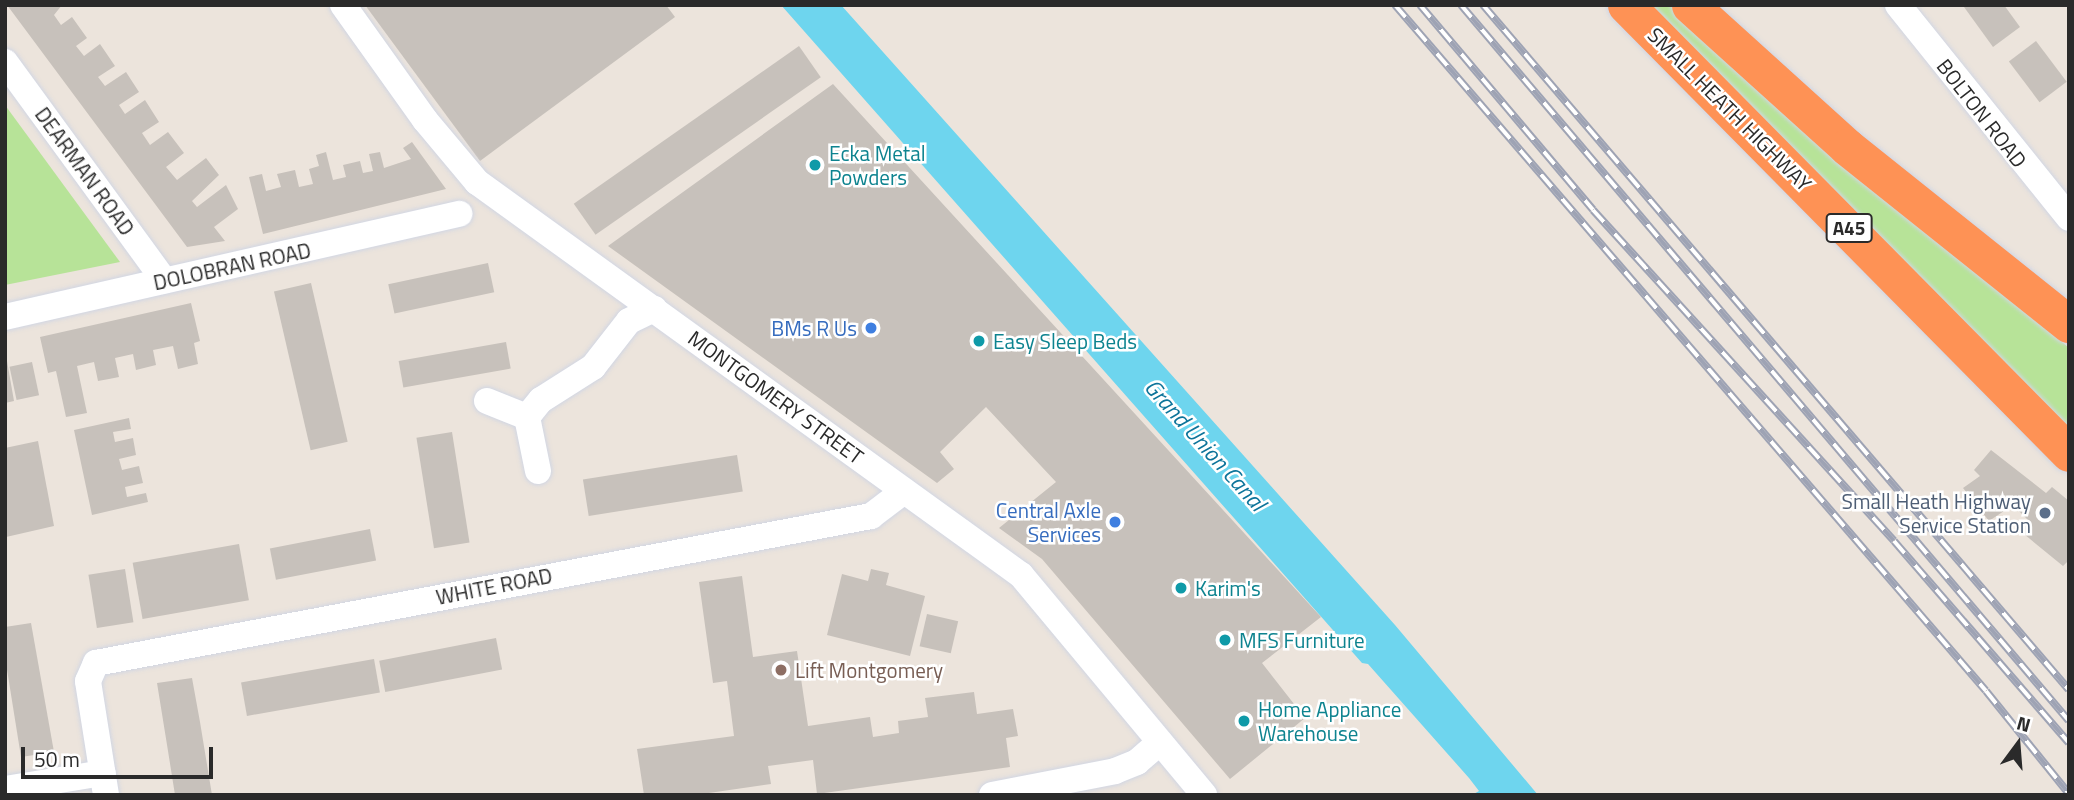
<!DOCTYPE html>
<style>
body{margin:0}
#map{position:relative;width:2074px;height:800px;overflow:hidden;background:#ece4dc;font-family:"Titillium Web",sans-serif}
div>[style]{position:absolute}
.green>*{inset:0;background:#b7e398}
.water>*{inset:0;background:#6ed5ee}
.building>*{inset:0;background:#c7c1bb;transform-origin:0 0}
.roads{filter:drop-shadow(0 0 2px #d1d6e3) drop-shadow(0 0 2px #d1d6e3)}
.minor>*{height:26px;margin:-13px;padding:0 13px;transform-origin:13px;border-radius:13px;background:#fff}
.highway>*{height:37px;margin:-18.5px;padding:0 18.5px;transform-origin:18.5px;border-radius:18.5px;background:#fe9255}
.rail>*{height:8px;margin-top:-4px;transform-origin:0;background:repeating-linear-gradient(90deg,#fff 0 16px,#9ea3b4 0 32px);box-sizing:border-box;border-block:2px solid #9ea3b4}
.dots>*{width:19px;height:19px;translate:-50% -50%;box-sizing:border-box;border:4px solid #fff;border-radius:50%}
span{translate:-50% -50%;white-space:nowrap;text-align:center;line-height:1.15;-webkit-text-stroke:5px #fff;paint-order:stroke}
.shield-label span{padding:2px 5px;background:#fff;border:2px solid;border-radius:5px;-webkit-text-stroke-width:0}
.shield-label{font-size:19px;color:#2a2a2a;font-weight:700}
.street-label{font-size:21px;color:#2a2a2a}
.culture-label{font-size:21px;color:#0d838f}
.left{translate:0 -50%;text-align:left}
.shop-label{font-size:21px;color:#366cbe}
.right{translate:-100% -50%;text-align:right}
.service-label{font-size:21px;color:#4e5e75}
.education-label{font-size:21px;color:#785e54}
.water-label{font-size:23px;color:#0d749a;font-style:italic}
.frame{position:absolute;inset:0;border:7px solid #2a2a2a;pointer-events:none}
.north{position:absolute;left:1983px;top:709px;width:70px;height:70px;-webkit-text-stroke:5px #fff;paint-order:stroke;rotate:16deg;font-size:19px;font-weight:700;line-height:28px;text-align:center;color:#2a2a2a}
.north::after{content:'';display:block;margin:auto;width:24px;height:32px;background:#2a2a2a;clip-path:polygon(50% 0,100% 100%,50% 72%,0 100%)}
.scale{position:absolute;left:21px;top:747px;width:192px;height:32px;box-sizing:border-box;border:4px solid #2a2a2a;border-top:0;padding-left:9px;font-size:21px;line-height:24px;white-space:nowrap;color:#2a2a2a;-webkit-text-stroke:5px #fff;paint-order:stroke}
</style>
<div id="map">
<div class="green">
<div style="clip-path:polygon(1645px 5px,1674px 5px,2069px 348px,2069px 435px)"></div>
<div style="clip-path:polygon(5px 105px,120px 262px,5px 285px)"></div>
</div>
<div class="water">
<div style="clip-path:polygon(781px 5px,841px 5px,1395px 625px,1538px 795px,1472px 795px,1479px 791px,1469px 778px,1368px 664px,1362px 663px)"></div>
</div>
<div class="building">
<div style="clip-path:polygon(7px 5px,62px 5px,54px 15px,61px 25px,72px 17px,87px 38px,76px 46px,84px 56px,100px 44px,115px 66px,98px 77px,105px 86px,126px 72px,139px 92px,119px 105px,125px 114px,145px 100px,159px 122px,142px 133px,150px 145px,168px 132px,184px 153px,166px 167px,177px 180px,206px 158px,219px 175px,192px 201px,197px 207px,226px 185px,238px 209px,214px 227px,225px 241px,187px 247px)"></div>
<div style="clip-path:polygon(365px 5px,666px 5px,675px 17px,480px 161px)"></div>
<div style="clip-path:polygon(2004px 5px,2020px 27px,1993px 47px,1964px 7px)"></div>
<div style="left:2036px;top:41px;width:51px;height:34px;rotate:53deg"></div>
<div style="left:799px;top:46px;width:38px;height:275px;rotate:55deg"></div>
<div style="clip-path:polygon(833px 84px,1321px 617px,1262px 663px,1305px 718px,1230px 779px,1042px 559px,999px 528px,1056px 482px,986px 407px,940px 452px,954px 469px,937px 483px,608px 246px)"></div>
<div style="clip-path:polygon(412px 142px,446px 189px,263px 234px,249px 177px,262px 174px,266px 191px,281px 187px,277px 174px,295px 170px,299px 187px,313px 184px,309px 169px,319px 166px,316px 155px,326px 152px,333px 180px,346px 177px,343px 165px,360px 161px,363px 173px,373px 171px,369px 154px,380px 152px,384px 168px,411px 159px,403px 148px)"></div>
<div style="left:488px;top:263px;width:30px;height:102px;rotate:78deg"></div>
<div style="left:311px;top:283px;width:163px;height:38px;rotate:77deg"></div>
<div style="clip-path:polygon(191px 303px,200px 341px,194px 343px,198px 364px,178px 369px,173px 346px,153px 350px,156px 365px,136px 370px,133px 354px,115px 358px,119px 377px,109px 379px,98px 381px,94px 362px,77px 366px,87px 413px,66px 417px,56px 371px,48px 373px,40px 337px)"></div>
<div style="left:506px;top:342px;width:27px;height:109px;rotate:80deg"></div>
<div style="clip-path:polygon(7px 361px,14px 401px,5px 403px,5px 362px)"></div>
<div style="left:32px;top:362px;width:34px;height:23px;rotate:78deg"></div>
<div style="clip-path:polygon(129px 418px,131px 429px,113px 432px,115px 442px,133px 438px,136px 455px,119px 459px,122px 470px,139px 466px,143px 483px,125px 487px,127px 497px,146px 493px,148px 502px,92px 515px,74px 430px)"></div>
<div style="left:452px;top:432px;width:112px;height:36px;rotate:81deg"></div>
<div style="clip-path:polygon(38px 441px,54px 526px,6px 537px,5px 448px)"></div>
<div style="clip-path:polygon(1991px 450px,2046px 493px,2052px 487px,2069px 501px,2069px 560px,2063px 566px,2019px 530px,2028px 520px,2013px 505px,1989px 521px,1963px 488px,1980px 476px,1974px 470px)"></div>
<div style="left:737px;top:455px;width:37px;height:156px;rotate:81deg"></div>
<div style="left:370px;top:529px;width:32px;height:102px;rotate:79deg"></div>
<div style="left:239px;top:544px;width:57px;height:108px;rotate:80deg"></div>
<div style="left:125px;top:569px;width:54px;height:37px;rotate:81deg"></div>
<div style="clip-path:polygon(871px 569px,889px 573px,886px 585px,925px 596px,910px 656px,827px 635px,842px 574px,868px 581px)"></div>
<div style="clip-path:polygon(742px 576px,753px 657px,797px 651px,808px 726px,870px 717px,873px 737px,899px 733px,898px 721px,928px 717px,925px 698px,974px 692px,977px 714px,1013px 709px,1018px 736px,1006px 738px,1010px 767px,817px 794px,813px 760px,768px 766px,771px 784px,695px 795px,644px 795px,637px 749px,734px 736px,727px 681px,713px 683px,699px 582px)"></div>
<div style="left:927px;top:614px;width:32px;height:33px;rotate:13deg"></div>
<div style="clip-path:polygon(31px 623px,54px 752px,21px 757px,5px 657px,5px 627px)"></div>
<div style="left:496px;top:638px;width:32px;height:119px;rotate:79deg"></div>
<div style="left:374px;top:659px;width:34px;height:135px;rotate:80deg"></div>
<div style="clip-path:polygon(192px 678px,200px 722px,212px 795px,175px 795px,168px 751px,157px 683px)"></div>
</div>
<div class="roads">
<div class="minor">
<div style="left:343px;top:5px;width:141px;rotate:54.5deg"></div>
<div style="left:425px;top:120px;width:81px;rotate:50deg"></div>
<div style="left:477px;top:182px;width:671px;rotate:35.85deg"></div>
<div style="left:1021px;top:575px;width:286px;rotate:50.2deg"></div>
<div style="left:1898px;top:5px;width:273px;rotate:51.2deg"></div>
<div style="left:5px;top:62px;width:270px;rotate:53.9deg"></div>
<div style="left:5px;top:317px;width:466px;rotate:-12.8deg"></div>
<div style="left:487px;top:401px;width:43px;rotate:21.8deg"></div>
<div style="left:538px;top:471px;width:55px;rotate:-101.5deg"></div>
<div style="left:527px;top:417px;width:22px;rotate:-51deg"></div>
<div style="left:541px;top:400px;width:62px;rotate:-32.4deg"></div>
<div style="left:593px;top:367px;width:58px;rotate:-52deg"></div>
<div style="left:629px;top:321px;width:28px;rotate:-26deg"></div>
<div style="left:5px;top:789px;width:99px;rotate:-9.3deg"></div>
<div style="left:106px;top:795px;width:115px;rotate:-99deg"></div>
<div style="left:88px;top:681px;width:20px;rotate:-66deg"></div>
<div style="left:96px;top:663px;width:789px;rotate:-10.74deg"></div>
<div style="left:871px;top:516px;width:41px;rotate:-37.1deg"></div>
<div style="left:992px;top:795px;width:125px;rotate:-11deg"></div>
<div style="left:1115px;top:771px;width:24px;rotate:-22deg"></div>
<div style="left:1137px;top:762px;width:30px;rotate:-41deg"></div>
</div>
<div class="highway">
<div style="left:1626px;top:5px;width:630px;rotate:45.32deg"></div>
<div style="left:1690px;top:5px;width:212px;rotate:42.1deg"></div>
<div style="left:1847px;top:147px;width:284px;rotate:38.6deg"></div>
</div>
</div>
<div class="rail">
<div style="left:1395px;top:5px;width:905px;rotate:49.25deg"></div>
<div style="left:1986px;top:691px;width:132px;rotate:51.1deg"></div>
<div style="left:1420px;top:5px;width:268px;rotate:49.8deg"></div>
<div style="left:1593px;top:210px;width:447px;rotate:47.7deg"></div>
<div style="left:1894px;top:541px;width:267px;rotate:49.1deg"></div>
<div style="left:1461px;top:5px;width:939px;rotate:49.66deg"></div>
<div style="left:1483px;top:5px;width:901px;rotate:49.45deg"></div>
</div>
<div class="dots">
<div style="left:815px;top:165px;background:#0f9aa8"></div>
<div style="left:871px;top:328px;background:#3f7fe0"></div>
<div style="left:979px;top:341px;background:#0f9aa8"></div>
<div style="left:2045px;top:513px;background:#5c6f8a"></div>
<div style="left:1115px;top:522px;background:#3f7fe0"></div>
<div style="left:1181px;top:588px;background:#0f9aa8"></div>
<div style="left:1225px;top:640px;background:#0f9aa8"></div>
<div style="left:781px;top:670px;background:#8d6e63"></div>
<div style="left:1244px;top:721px;background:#0f9aa8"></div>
</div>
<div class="shield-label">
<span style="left:1849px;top:228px">A45</span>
</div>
<div class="street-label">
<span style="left:1730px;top:109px;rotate:45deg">SMALL HEATH HIGHWAY</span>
<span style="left:1982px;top:113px;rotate:52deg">BOLTON ROAD</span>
<span style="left:85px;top:171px;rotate:54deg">DEARMAN ROAD</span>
<span style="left:232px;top:266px;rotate:-12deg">DOLOBRAN ROAD</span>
<span style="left:776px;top:397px;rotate:36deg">MONTGOMERY STREET</span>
<span style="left:494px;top:586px;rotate:-11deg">WHITE ROAD</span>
</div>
<div class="culture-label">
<span class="left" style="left:829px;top:165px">Ecka Metal<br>Powders</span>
<span class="left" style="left:993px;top:341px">Easy Sleep Beds</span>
<span class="left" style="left:1195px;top:588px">Karim's</span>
<span class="left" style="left:1239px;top:640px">MFS Furniture</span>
<span class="left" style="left:1258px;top:721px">Home Appliance<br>Warehouse</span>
</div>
<div class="shop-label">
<span class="right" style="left:857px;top:328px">BMs R Us</span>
<span class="right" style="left:1101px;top:522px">Central Axle<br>Services</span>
</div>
<div class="service-label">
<span class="right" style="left:2031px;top:513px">Small Heath Highway<br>Service Station</span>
</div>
<div class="education-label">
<span class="left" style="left:795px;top:670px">Lift Montgomery</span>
</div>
<div class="water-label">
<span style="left:1205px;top:445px;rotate:48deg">Grand Union Canal</span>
</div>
<div class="frame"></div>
<div class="north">N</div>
<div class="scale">50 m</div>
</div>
